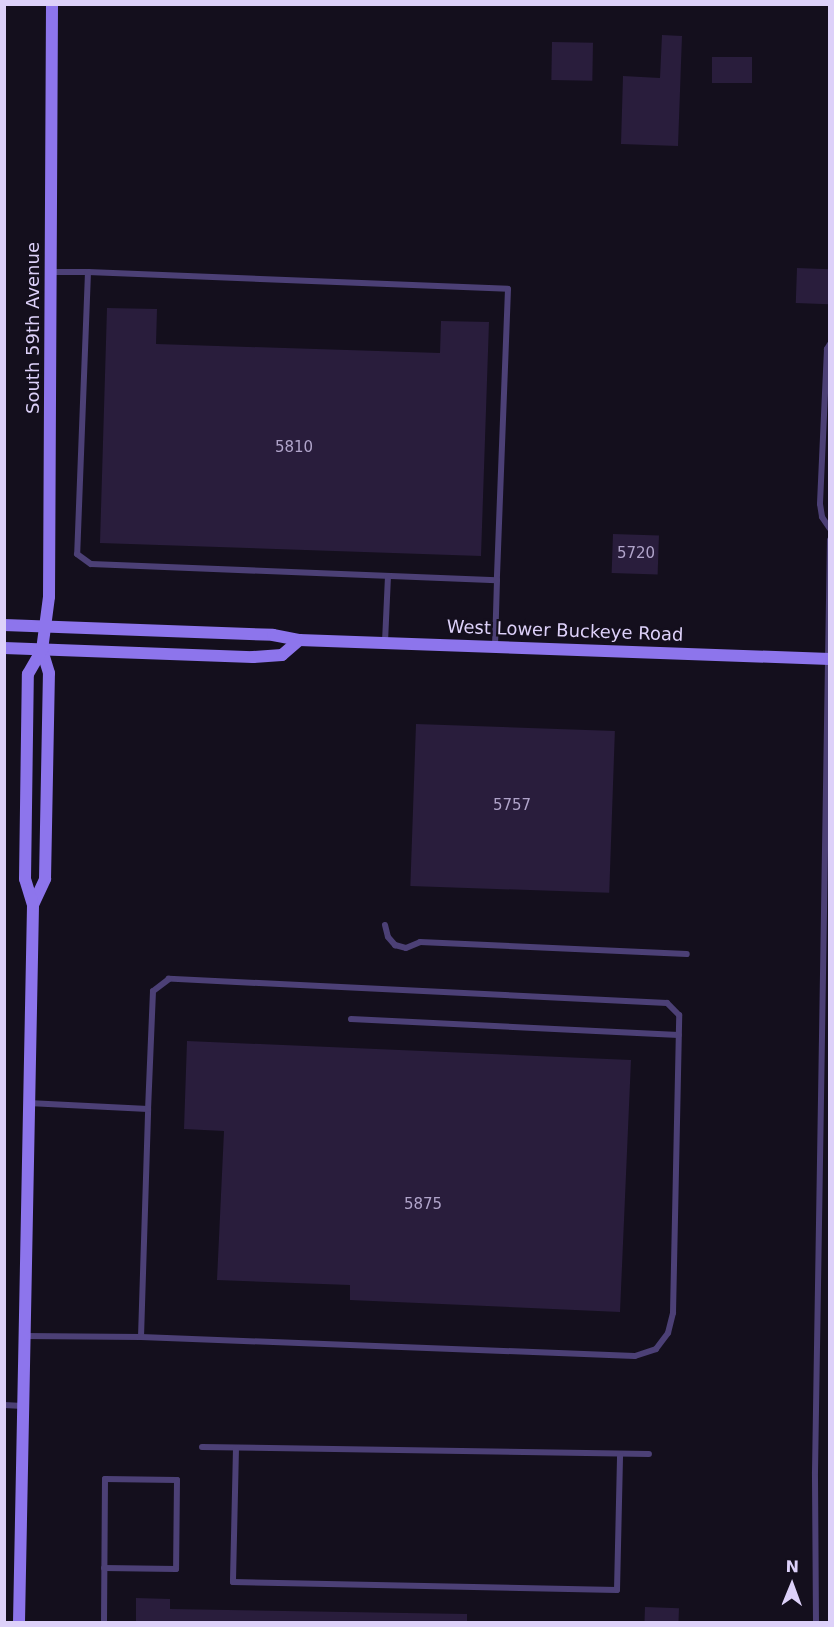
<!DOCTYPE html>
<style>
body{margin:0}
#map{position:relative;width:834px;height:1627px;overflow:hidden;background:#140f1d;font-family:"DejaVu Sans",sans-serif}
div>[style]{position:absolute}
.building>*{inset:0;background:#291d3c;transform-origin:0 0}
.lane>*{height:6px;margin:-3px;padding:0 3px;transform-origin:3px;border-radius:3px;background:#4c4076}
.secondary>*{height:12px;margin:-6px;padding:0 6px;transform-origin:6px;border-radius:6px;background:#8d75ec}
span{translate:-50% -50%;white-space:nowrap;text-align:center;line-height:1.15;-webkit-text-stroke:4.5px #140f1d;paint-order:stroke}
.number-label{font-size:15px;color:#b0a4ca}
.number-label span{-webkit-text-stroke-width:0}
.street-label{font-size:18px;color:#ddd1f9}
.frame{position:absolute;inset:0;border:6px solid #ddd1f9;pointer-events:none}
.north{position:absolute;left:762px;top:1555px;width:60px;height:60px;-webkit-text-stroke:4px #140f1d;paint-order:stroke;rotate:1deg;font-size:16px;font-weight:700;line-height:24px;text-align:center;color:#ddd1f9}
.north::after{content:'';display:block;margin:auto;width:21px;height:27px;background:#ddd1f9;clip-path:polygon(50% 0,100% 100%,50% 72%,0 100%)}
</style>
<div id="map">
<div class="building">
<div style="clip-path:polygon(662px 35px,682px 36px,678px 146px,621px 144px,623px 76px,660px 78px)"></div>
<div style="left:552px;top:42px;width:41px;height:38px;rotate:1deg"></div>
<div style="left:712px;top:57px;width:40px;height:26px"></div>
<div style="left:797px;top:268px;width:33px;height:35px;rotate:2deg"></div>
<div style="clip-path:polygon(107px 308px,157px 309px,156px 344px,440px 353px,441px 321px,489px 322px,481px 556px,100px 543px)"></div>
<div style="left:613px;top:534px;width:46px;height:39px;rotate:2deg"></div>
<div style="left:416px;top:724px;width:199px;height:162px;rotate:2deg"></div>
<div style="clip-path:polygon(187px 1041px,631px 1060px,620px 1312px,350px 1300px,350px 1285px,217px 1280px,224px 1131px,184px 1129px)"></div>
<div style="clip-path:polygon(136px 1598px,170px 1599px,170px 1609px,467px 1614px,467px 1623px,136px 1623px)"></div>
<div style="left:645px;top:1607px;width:34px;height:16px;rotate:2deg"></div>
</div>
<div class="lane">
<div style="left:51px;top:272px;width:37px"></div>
<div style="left:88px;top:272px;width:282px;rotate:92.2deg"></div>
<div style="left:77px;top:554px;width:17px;rotate:36deg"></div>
<div style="left:91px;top:564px;width:406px;rotate:2.3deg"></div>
<div style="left:497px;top:580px;width:66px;rotate:91.7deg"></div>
<div style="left:88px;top:272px;width:420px;rotate:2.3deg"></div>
<div style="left:508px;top:289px;width:291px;rotate:92.2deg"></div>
<div style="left:830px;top:344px;width:6px;rotate:121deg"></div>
<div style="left:827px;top:349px;width:155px;rotate:92.6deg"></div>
<div style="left:820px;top:504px;width:13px;rotate:81deg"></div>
<div style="left:822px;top:517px;width:14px;rotate:56deg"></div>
<div style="left:385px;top:642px;width:66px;rotate:-87.4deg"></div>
<div style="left:385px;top:925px;width:12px;rotate:76deg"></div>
<div style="left:388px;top:937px;width:11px;rotate:49deg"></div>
<div style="left:395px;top:945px;width:11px;rotate:15deg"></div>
<div style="left:406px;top:948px;width:15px;rotate:-23deg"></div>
<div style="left:420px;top:942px;width:267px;rotate:2.6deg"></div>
<div style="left:351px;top:1019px;width:328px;rotate:2.8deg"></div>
<div style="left:24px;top:1336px;width:117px;rotate:0.5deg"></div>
<div style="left:141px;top:1337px;width:228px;rotate:-88.2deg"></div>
<div style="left:148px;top:1109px;width:120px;rotate:-177.1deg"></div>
<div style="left:141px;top:1337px;width:494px;rotate:2.2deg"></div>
<div style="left:635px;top:1356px;width:22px;rotate:-18deg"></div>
<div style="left:656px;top:1349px;width:20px;rotate:-53deg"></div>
<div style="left:668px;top:1333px;width:21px;rotate:-76deg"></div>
<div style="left:673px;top:1313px;width:298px;rotate:-88.8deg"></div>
<div style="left:679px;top:1015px;width:17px;rotate:-135deg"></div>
<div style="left:667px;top:1003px;width:499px;rotate:-177.2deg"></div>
<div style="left:169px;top:979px;width:20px;rotate:143deg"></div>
<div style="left:153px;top:991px;width:118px;rotate:92.4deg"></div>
<div style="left:4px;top:1405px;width:19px;rotate:3deg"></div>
<div style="left:202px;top:1447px;width:447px;rotate:0.9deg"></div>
<div style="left:236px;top:1448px;width:134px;rotate:91.3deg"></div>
<div style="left:233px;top:1582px;width:384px;rotate:1.2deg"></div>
<div style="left:617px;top:1590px;width:136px;rotate:-88.7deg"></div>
<div style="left:104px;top:1622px;width:143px;rotate:-89.6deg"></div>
<div style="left:105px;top:1479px;width:72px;rotate:0.8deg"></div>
<div style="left:177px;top:1480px;width:89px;rotate:90.6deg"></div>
<div style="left:176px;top:1569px;width:72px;rotate:-179.2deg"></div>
<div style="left:816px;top:1622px;width:150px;rotate:-90.4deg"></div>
<div style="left:815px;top:1472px;width:932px;rotate:-89.08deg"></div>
</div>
<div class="secondary">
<div style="left:4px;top:625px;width:269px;rotate:2.1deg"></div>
<div style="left:273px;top:635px;width:26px;rotate:11deg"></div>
<div style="left:299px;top:640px;width:531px;rotate:2.05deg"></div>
<div style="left:4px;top:648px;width:249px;rotate:2.1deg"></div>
<div style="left:253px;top:657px;width:29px;rotate:-4deg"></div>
<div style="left:282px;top:655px;width:23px;rotate:-41deg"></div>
<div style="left:33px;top:905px;width:29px;rotate:-65deg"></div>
<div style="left:45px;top:879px;width:206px;rotate:-88.9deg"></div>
<div style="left:49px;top:673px;width:24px;rotate:-107deg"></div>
<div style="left:42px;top:650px;width:53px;rotate:-82.5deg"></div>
<div style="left:49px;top:597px;width:593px;rotate:-89.71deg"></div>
<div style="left:19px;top:1622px;width:717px;rotate:-88.88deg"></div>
<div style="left:33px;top:905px;width:27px;rotate:-107deg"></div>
<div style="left:25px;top:879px;width:205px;rotate:-89.2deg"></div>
<div style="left:28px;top:674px;width:28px;rotate:-60deg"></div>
</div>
<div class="number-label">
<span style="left:294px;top:448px">5810</span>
<span style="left:636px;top:554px">5720</span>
<span style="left:512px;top:806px">5757</span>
<span style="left:423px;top:1205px">5875</span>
</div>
<div class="street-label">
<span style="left:33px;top:328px;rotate:-90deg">South 59th Avenue</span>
<span style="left:565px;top:631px;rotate:2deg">West Lower Buckeye Road</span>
</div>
<div class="frame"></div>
<div class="north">N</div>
</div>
